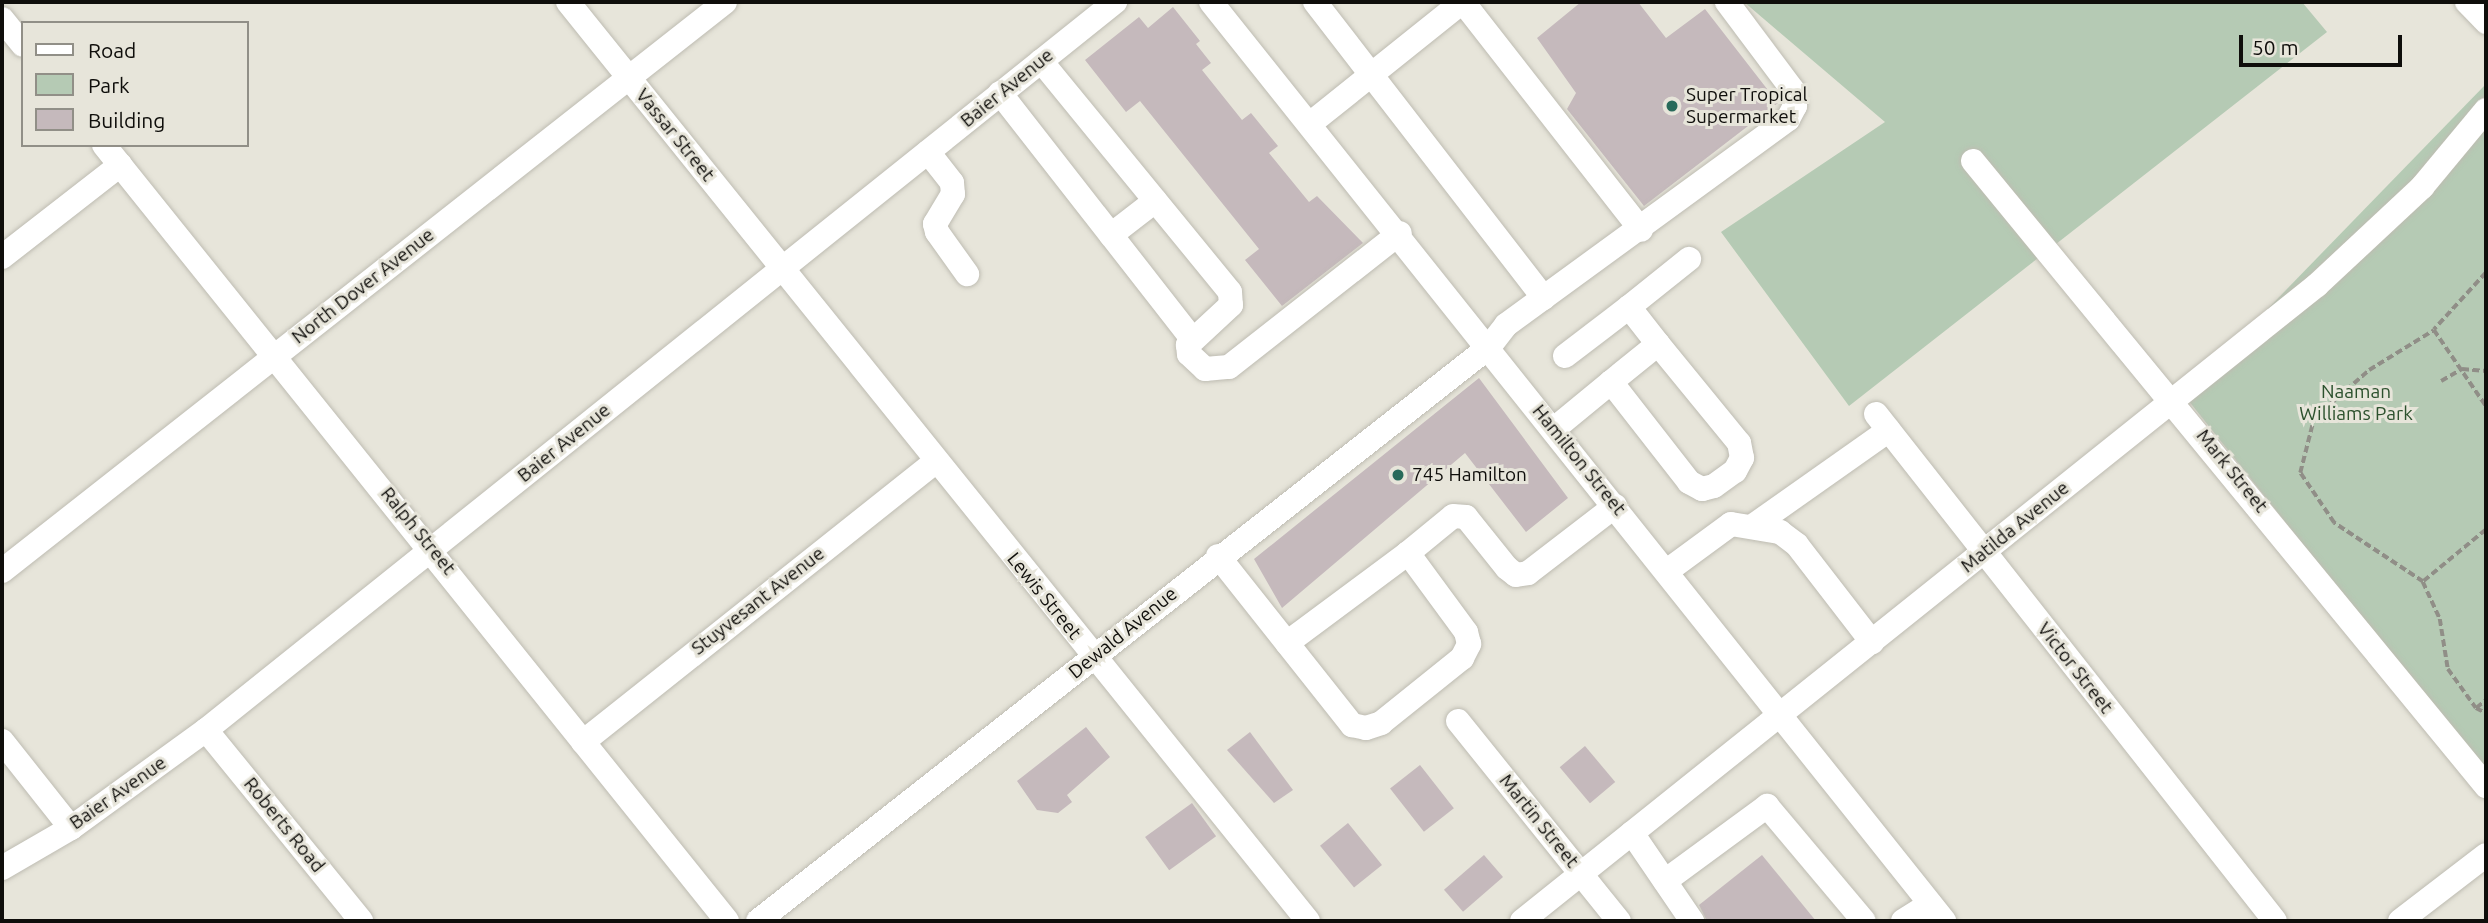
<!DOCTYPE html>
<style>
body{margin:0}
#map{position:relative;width:2488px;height:923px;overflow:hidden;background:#e7e5da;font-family:Ubuntu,sans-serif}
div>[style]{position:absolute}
.green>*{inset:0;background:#b5cab4}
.building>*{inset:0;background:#c5b9bc;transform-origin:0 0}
.path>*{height:3.5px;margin-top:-1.75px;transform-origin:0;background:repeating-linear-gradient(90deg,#908e87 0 7px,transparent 0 10.5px)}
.roads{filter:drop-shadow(0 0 2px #bebcb2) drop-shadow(0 0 2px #bebcb2)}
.minor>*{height:24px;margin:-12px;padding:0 12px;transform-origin:12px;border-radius:12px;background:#fff}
.dots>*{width:19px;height:19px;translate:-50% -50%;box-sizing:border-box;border:4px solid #e7e5da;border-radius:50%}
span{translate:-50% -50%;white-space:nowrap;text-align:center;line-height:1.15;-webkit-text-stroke:6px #e7e5da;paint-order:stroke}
.street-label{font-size:19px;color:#0f0e0b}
.poi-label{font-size:19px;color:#0f0e0b}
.left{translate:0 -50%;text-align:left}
.park-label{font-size:19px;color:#2c512d}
.frame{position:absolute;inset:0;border:4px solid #0f0e0b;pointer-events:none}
.legend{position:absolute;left:21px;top:21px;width:228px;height:126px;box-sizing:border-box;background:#e7e5da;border:2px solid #918f87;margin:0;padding:9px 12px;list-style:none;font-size:21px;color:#0f0e0b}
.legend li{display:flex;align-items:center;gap:14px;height:35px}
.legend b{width:35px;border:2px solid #918f87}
.scale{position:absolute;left:2239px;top:35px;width:163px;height:32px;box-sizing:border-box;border:4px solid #0f0e0b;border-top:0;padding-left:9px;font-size:21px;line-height:24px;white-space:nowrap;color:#0f0e0b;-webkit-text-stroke:5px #e7e5da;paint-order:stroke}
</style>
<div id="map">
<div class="green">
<div style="clip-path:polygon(1744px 2px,2302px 2px,2327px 32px,1849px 406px,1721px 232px,1885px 122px)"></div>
<div style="clip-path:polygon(2486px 84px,2486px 774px,2184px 395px)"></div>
</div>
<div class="building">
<div style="clip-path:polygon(1581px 2px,1638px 2px,1666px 38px,1705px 9px,1778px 103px,1644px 206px,1567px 109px,1576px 93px,1537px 38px)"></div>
<div style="clip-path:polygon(1173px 7px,1200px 41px,1196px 44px,1211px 63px,1202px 70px,1242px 120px,1251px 113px,1278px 146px,1269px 153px,1309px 202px,1317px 196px,1363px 243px,1282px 306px,1245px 260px,1259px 249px,1140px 101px,1126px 112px,1085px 60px,1139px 17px,1148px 28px)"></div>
<div style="clip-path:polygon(1479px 378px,1568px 498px,1526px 532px,1465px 453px,1282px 608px,1254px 559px)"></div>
<div style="clip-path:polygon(1086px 727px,1110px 757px,1067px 795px,1072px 802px,1058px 813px,1037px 810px,1017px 781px)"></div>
<div style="clip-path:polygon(1250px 732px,1293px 790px,1274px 803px,1227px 750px)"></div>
<div style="left:1585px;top:746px;width:47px;height:33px;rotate:50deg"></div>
<div style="left:1420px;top:765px;width:55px;height:38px;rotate:52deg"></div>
<div style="left:1192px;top:803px;width:41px;height:58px;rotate:54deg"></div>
<div style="left:1348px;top:823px;width:54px;height:36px;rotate:51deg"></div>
<div style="left:1484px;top:855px;width:29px;height:53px;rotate:49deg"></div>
<div style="clip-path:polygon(1762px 855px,1816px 921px,1707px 921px,1699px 905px)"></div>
</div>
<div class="path">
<div style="left:2486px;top:273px;width:77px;rotate:132.4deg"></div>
<div style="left:2434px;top:330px;width:92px;rotate:55.6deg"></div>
<div style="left:2441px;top:381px;width:24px;rotate:-30deg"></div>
<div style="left:2462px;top:369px;width:24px;rotate:5deg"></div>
<div style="left:2486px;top:530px;width:82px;rotate:140.5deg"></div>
<div style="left:2423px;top:582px;width:41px;rotate:65.3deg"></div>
<div style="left:2440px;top:619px;width:51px;rotate:80.9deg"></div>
<div style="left:2448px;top:669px;width:48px;rotate:54.3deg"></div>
<div style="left:2476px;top:708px;width:11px;rotate:27deg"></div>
<div style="left:2423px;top:582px;width:107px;rotate:-146.5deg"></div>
<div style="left:2334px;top:523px;width:60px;rotate:-124.2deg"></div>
<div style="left:2300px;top:473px;width:57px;rotate:-75.7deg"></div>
<div style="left:2314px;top:418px;width:73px;rotate:-41.1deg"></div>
<div style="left:2369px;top:370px;width:76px;rotate:-31.6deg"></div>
<div style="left:2476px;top:708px;width:13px;rotate:-39deg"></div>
</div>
<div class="roads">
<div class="minor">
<div style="left:568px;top:2px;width:1180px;rotate:51.16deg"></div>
<div style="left:1211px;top:2px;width:1176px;rotate:51.42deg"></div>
<div style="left:1315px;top:2px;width:374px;rotate:52.3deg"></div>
<div style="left:1463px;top:2px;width:289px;rotate:52deg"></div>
<div style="left:2467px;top:2px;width:28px;rotate:46deg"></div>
<div style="left:2px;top:19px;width:33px;rotate:51deg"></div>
<div style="left:1041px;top:61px;width:298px;rotate:50.7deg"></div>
<div style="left:1230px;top:292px;width:13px;rotate:86deg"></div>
<div style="left:1231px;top:305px;width:59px;rotate:137.1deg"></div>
<div style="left:1188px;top:345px;width:9px;rotate:84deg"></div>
<div style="left:1189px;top:354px;width:22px;rotate:43deg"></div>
<div style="left:1205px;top:369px;width:24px;rotate:-5deg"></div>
<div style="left:1229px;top:367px;width:217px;rotate:-38.1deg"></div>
<div style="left:1000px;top:93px;width:312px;rotate:52deg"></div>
<div style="left:1311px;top:123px;width:193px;rotate:-38.7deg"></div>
<div style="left:104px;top:145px;width:995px;rotate:51.24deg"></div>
<div style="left:928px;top:152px;width:39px;rotate:52deg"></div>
<div style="left:952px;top:183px;width:11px;rotate:85deg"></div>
<div style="left:953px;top:194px;width:35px;rotate:121deg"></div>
<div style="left:935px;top:224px;width:8px;rotate:76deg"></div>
<div style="left:937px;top:232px;width:52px;rotate:54.5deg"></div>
<div style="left:1973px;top:161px;width:809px;rotate:50.62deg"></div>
<div style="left:1111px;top:235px;width:56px;rotate:-37.7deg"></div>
<div style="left:2px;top:257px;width:150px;rotate:-37.9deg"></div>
<div style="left:1658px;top:344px;width:47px;rotate:-128.1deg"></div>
<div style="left:1629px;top:307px;width:77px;rotate:-38.7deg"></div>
<div style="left:1565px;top:356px;width:81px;rotate:-37.4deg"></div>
<div style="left:1876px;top:414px;width:645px;rotate:51.8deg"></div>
<div style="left:1554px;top:429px;width:74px;rotate:-39.5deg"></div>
<div style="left:1611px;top:382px;width:127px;rotate:52deg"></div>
<div style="left:1689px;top:482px;width:15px;rotate:28deg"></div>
<div style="left:1702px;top:489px;width:12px;rotate:-14deg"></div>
<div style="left:1714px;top:486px;width:26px;rotate:-36deg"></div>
<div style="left:1735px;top:471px;width:15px;rotate:-62deg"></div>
<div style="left:1742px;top:458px;width:15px;rotate:-101deg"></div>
<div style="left:1739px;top:443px;width:128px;rotate:-129.3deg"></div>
<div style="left:1658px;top:344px;width:60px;rotate:141deg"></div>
<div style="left:1753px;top:526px;width:166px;rotate:-35.2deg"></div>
<div style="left:1218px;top:556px;width:216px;rotate:51.6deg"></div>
<div style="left:1352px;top:725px;width:14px;rotate:12deg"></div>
<div style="left:1366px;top:728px;width:16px;rotate:-18deg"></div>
<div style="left:1381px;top:723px;width:104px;rotate:-38.7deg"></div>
<div style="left:1462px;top:658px;width:16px;rotate:-63deg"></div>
<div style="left:1469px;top:644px;width:12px;rotate:-104deg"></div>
<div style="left:1466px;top:632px;width:98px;rotate:-126.3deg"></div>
<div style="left:1408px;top:553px;width:58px;rotate:-39.4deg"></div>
<div style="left:1453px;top:516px;width:13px;rotate:4deg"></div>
<div style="left:1466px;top:517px;width:65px;rotate:51.2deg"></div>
<div style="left:1507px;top:568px;width:11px;rotate:38deg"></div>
<div style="left:1516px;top:575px;width:12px;rotate:-9deg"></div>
<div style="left:1528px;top:573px;width:110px;rotate:-37.6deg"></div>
<div style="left:2px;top:571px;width:920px;rotate:-38.2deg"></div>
<div style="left:1667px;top:571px;width:79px;rotate:-36.3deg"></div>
<div style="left:1731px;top:524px;width:50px;rotate:9.3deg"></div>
<div style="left:1780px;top:532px;width:21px;rotate:37deg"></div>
<div style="left:1797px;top:545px;width:123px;rotate:52.3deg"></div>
<div style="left:1287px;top:643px;width:151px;rotate:-36.6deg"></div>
<div style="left:1458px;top:721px;width:257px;rotate:51.2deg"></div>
<div style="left:206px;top:730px;width:246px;rotate:50.9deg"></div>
<div style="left:2px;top:741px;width:111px;rotate:51.6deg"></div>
<div style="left:583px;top:742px;width:450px;rotate:-38.5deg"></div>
<div style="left:1632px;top:833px;width:107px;rotate:55.7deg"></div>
<div style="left:2px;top:868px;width:80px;rotate:-30.1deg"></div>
<div style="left:71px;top:828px;width:167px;rotate:-36deg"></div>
<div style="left:206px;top:730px;width:1165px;rotate:-38.69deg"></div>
<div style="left:1665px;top:881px;width:127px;rotate:-36.3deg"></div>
<div style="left:1767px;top:806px;width:150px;rotate:49.9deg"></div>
<div style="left:758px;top:921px;width:929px;rotate:-38.14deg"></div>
<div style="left:1489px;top:347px;width:28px;rotate:-52deg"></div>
<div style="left:1506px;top:325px;width:349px;rotate:-36.1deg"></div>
<div style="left:1788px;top:119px;width:15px;rotate:-62deg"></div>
<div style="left:1795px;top:106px;width:17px;rotate:-100deg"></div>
<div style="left:1792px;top:89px;width:109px;rotate:-126.8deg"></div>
<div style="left:1522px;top:921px;width:1018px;rotate:-38.66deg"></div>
<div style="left:2317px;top:285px;width:144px;rotate:-43deg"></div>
<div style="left:2422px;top:187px;width:100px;rotate:-50.3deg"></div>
<div style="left:1903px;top:921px;width:32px;rotate:-32deg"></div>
<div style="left:2400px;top:921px;width:108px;rotate:-37.5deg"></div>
</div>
</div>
<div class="dots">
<div style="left:1672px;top:106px;background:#286a5a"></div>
<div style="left:1398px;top:475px;background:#286a5a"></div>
</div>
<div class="street-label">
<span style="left:1007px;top:88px;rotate:-39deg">Baier Avenue</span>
<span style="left:675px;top:135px;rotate:51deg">Vassar Street</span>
<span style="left:363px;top:286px;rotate:-38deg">North Dover Avenue</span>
<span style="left:564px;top:443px;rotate:-39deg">Baier Avenue</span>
<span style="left:1579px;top:460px;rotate:51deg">Hamilton Street</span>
<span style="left:2232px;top:471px;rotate:51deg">Mark Street</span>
<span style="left:2015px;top:527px;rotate:-39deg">Matilda Avenue</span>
<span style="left:418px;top:531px;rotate:51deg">Ralph Street</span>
<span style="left:1044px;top:596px;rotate:51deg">Lewis Street</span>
<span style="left:758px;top:601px;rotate:-38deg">Stuyvesant Avenue</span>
<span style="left:1123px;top:633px;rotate:-39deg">Dewald Avenue</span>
<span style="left:2075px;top:668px;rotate:52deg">Victor Street</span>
<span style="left:118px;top:793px;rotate:-35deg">Baier Avenue</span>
<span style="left:1539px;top:821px;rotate:51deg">Martin Street</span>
<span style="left:284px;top:825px;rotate:51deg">Roberts Road</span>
</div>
<div class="poi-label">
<span class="left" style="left:1686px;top:106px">Super Tropical<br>Supermarket</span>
<span class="left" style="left:1412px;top:475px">745 Hamilton</span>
</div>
<div class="park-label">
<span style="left:2356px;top:403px">Naaman<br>Williams Park</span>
</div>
<div class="frame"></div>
<ul class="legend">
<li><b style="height:9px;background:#fff"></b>Road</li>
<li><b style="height:19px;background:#b5cab4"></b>Park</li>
<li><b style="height:19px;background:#c5b9bc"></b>Building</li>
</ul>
<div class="scale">50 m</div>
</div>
